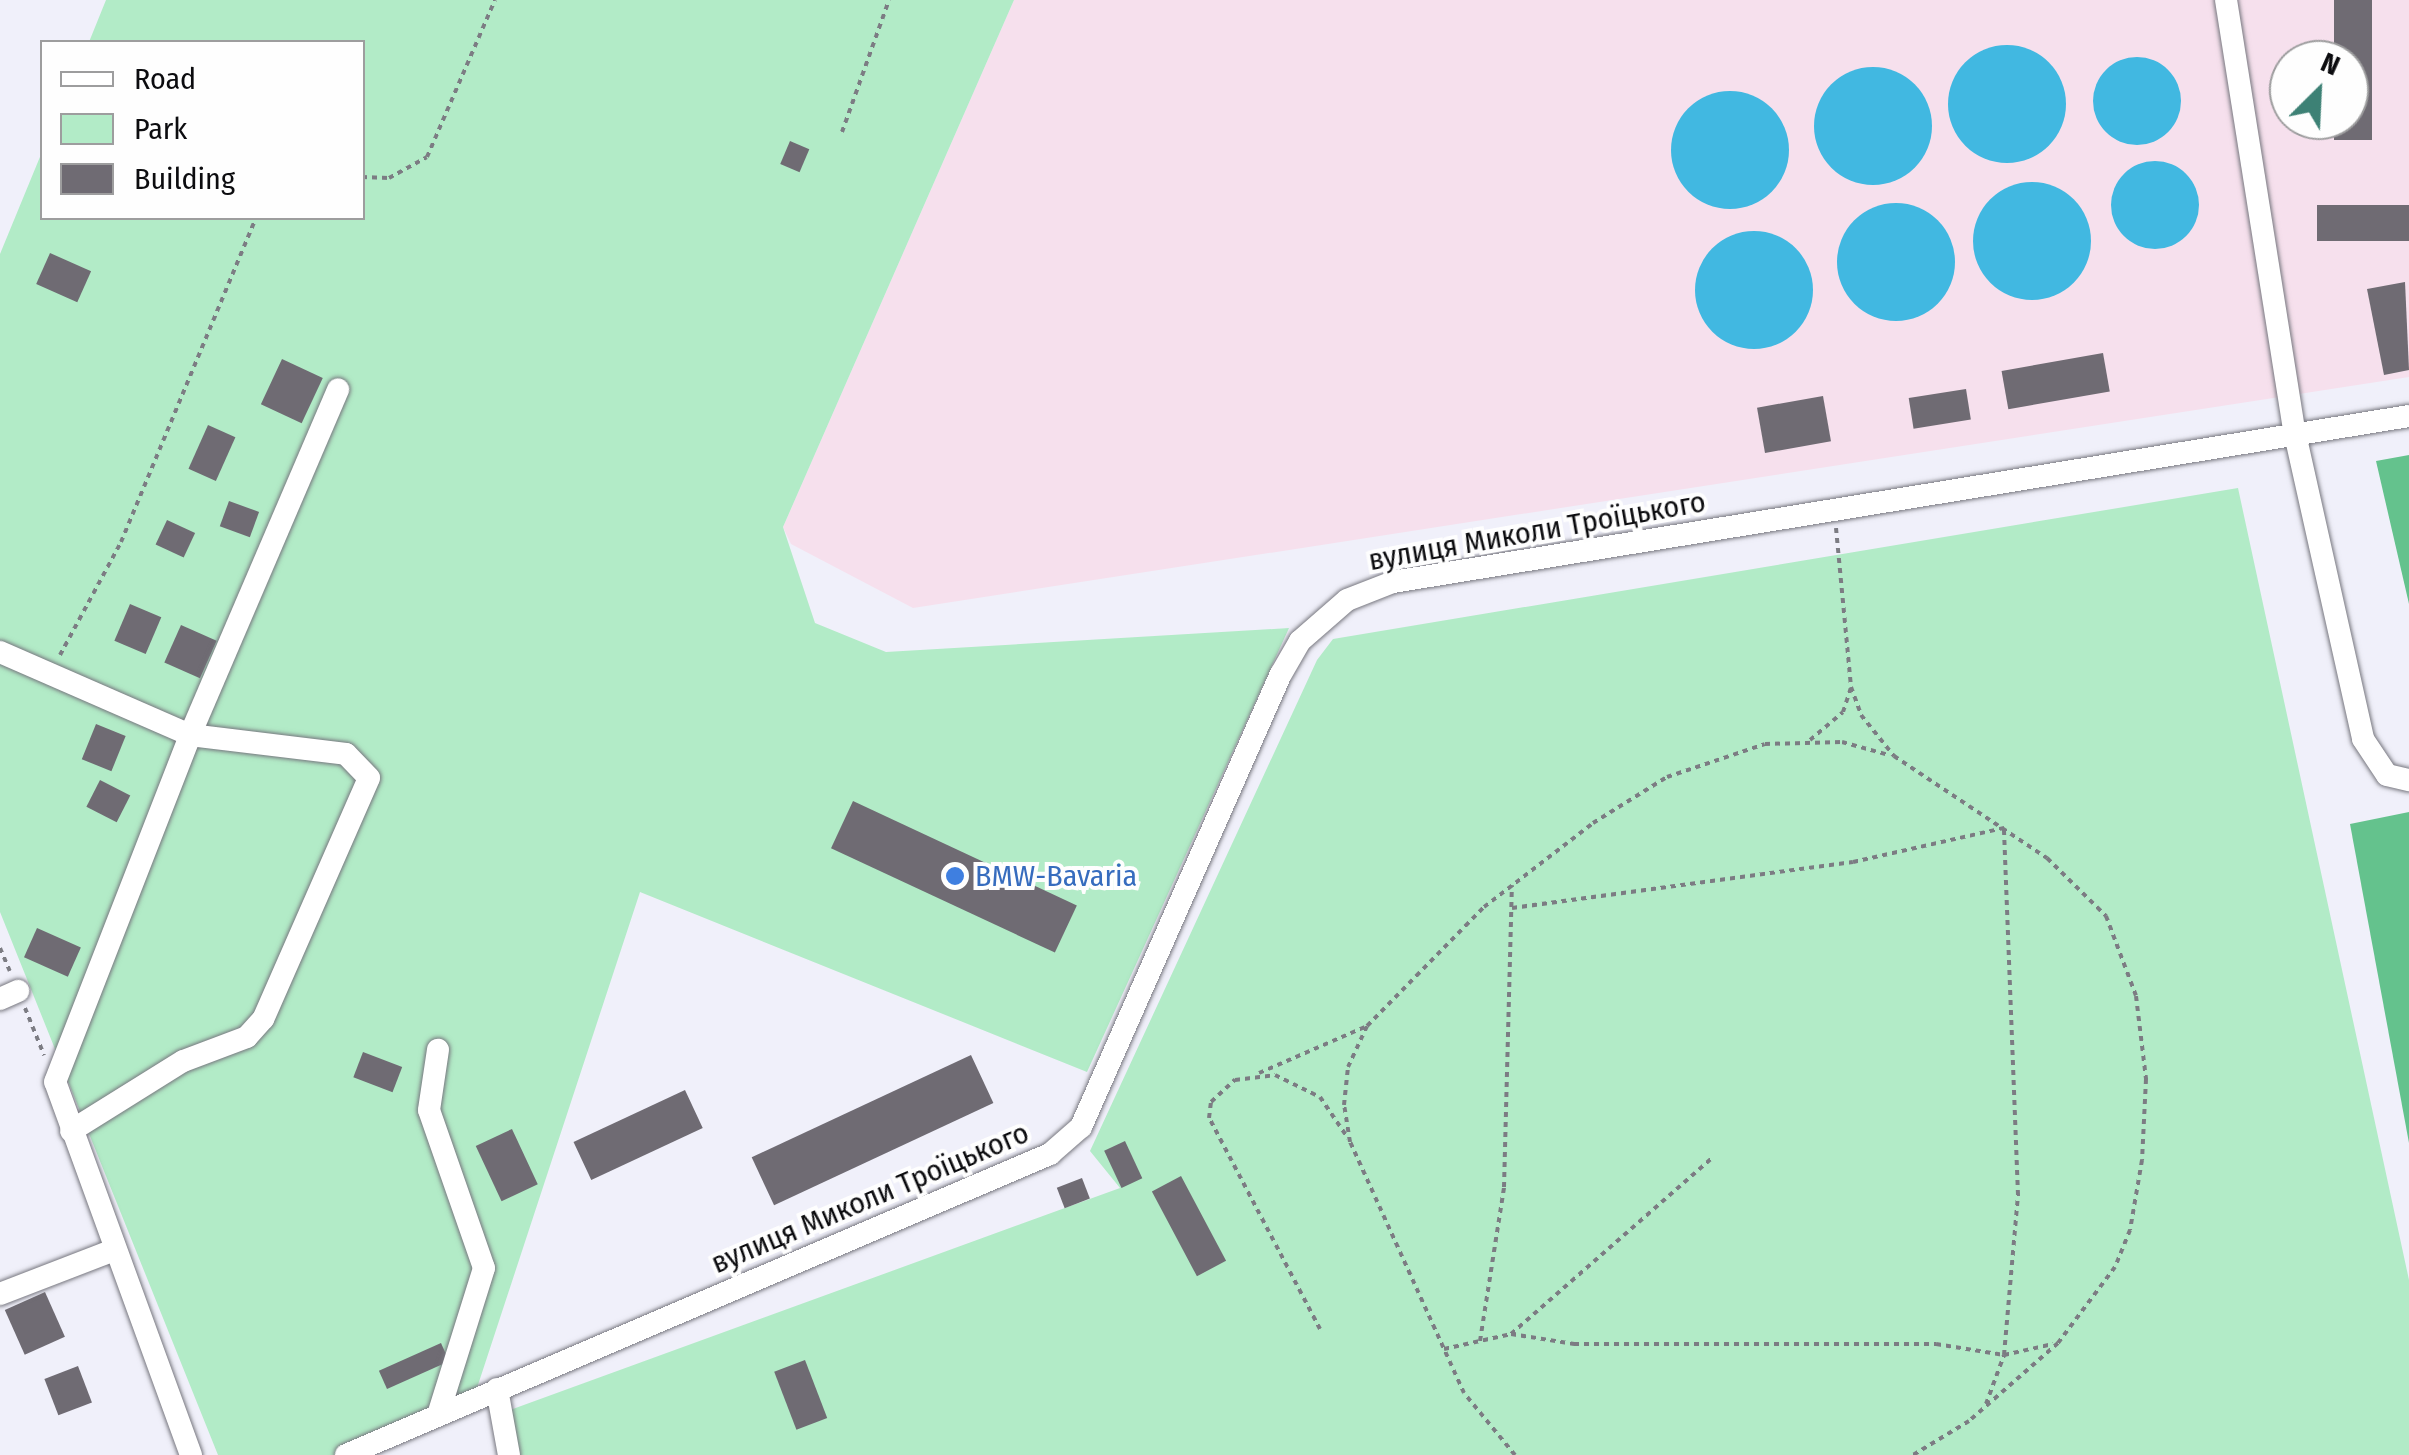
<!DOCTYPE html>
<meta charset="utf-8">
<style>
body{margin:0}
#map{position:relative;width:2409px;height:1455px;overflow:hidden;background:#f0f0fa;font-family:"Fira Sans Condensed",sans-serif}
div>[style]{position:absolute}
.industrial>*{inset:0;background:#f6e0ed}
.green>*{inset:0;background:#b2ebc7}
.forest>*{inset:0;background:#64c28d}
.water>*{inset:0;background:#41b8e1}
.round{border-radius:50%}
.building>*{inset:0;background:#6f6b73;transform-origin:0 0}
.path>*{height:4px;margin-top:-2px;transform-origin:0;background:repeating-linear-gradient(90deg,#7c7c83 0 5px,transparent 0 10px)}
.roads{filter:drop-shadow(0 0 2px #77777f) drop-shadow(0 0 2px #77777f)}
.minor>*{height:22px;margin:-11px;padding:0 11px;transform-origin:11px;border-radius:11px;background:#fff}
.dots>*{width:28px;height:28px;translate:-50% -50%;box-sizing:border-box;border:5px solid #fefefe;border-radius:50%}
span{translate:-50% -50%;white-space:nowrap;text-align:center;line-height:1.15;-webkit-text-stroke:8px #fefefe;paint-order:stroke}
.street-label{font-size:30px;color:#0c0c0f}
.shop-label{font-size:30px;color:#366cbe}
.left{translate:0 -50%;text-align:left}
.legend{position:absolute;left:40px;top:40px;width:325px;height:180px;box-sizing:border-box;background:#fefefe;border:2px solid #9d9d9e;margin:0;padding:12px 18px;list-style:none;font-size:30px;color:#0c0c0f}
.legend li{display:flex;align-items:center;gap:20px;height:50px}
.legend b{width:50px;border:2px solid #9d9d9e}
.north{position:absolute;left:2269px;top:40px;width:100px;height:100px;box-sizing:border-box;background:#fefefe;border:2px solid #9d9d9e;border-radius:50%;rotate:24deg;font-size:28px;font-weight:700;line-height:40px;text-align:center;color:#0c0c0f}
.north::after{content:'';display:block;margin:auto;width:35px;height:45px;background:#3d8175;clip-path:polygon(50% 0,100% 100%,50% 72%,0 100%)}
</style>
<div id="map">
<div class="industrial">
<div style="clip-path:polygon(evenodd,1014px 0,2409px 0,2409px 377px,913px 608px,791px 544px,783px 527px,1014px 0,2289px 60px,2349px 60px,2349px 120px,2289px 120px,2289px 60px)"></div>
</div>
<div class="green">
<div style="clip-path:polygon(106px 0,1014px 0,783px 527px,815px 623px,886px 652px,1289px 628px,1087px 1072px,640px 892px,476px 1391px,334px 1455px,218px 1455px,0 912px,0 254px,42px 152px,42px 218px,362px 218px,362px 42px,89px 42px)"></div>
<div style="clip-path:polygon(2238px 488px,2409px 1280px,2409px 1455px,508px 1455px,496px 1415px,1120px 1188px,1090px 1151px,1317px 660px,1333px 639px)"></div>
</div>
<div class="forest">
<div style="clip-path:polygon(2409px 455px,2409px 604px,2376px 461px)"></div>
<div style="clip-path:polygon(2409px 812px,2409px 1143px,2350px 824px)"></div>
</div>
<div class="water">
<div class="round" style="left:1948px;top:45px;width:118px;height:118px"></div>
<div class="round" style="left:2093px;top:57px;width:88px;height:88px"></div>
<div class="round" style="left:1814px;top:67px;width:118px;height:118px"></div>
<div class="round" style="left:1671px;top:91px;width:118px;height:118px"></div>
<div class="round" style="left:2111px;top:161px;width:88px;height:88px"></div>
<div class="round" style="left:1973px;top:182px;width:118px;height:118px"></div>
<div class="round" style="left:1837px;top:203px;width:118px;height:118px"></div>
<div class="round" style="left:1695px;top:231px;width:118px;height:118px"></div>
</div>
<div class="building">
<div style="left:2334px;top:0;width:38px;height:140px"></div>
<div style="left:790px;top:141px;width:21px;height:25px;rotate:23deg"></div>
<div style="left:2409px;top:205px;width:36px;height:92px;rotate:90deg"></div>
<div style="left:50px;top:253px;width:45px;height:34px;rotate:24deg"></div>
<div style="clip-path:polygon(2405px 282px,2409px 370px,2384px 375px,2367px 289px)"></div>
<div style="left:2103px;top:353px;width:39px;height:103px;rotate:80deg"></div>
<div style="left:282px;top:359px;width:45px;height:50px;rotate:25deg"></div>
<div style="left:1966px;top:389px;width:31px;height:58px;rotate:81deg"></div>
<div style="left:1823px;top:396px;width:46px;height:67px;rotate:80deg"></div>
<div style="left:208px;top:425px;width:30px;height:48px;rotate:24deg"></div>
<div style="left:229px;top:501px;width:32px;height:27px;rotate:20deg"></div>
<div style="left:167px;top:520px;width:31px;height:27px;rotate:25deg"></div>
<div style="left:130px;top:604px;width:34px;height:40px;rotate:23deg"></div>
<div style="left:181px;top:625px;width:39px;height:41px;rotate:24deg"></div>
<div style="left:96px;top:724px;width:32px;height:38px;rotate:22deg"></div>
<div style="left:100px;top:780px;width:34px;height:30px;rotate:27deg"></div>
<div style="left:853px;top:801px;width:247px;height:52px;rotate:25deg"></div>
<div style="left:37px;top:928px;width:48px;height:32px;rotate:24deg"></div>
<div style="left:363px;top:1052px;width:42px;height:27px;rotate:21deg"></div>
<div style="left:971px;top:1055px;width:53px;height:242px;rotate:65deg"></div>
<div style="left:685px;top:1090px;width:42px;height:123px;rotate:65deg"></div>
<div style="left:512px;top:1129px;width:61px;height:40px;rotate:65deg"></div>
<div style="left:1125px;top:1141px;width:41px;height:23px;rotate:65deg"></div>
<div style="left:1181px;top:1176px;width:96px;height:33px;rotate:62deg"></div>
<div style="left:1082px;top:1178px;width:22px;height:27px;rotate:69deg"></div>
<div style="left:45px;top:1292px;width:49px;height:44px;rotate:66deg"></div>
<div style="left:441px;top:1343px;width:20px;height:68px;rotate:66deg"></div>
<div style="left:805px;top:1360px;width:62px;height:33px;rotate:69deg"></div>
<div style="left:78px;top:1366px;width:39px;height:36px;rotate:69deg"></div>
</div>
<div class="path">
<div style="left:842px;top:132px;width:140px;rotate:-70.4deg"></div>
<div style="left:362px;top:177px;width:27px;rotate:2deg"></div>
<div style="left:389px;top:178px;width:43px;rotate:-28.9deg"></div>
<div style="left:427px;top:157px;width:171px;rotate:-66.6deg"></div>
<div style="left:1836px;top:528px;width:160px;rotate:84.6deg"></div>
<div style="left:1851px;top:687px;width:30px;rotate:70deg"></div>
<div style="left:1861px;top:715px;width:53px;rotate:51.2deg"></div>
<div style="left:1894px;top:756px;width:184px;rotate:33.7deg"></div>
<div style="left:2047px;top:858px;width:83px;rotate:44.5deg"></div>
<div style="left:2106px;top:916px;width:85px;rotate:69.4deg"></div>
<div style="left:2136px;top:996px;width:84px;rotate:83.1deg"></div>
<div style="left:2146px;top:1079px;width:81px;rotate:92.8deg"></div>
<div style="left:2142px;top:1160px;width:71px;rotate:99.7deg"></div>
<div style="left:2130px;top:1230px;width:40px;rotate:112deg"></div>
<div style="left:2115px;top:1267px;width:95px;rotate:126.9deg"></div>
<div style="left:2058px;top:1343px;width:118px;rotate:138.8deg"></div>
<div style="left:1969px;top:1421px;width:66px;rotate:148.7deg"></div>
<div style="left:60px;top:655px;width:128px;rotate:-61.6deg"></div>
<div style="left:121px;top:542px;width:351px;rotate:-67.4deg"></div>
<div style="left:1810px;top:740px;width:43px;rotate:-40.3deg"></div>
<div style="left:1843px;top:712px;width:26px;rotate:-72deg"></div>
<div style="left:1512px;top:908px;width:344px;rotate:-7.7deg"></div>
<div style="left:1853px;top:862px;width:155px;rotate:-12.7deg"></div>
<div style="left:0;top:948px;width:25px;rotate:67deg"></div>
<div style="left:25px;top:1008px;width:51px;rotate:68deg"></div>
<div style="left:1259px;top:1073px;width:116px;rotate:-23.5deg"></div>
<div style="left:1320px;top:1329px;width:238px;rotate:-117.7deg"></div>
<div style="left:1209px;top:1118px;width:16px;rotate:-83deg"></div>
<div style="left:1211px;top:1102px;width:33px;rotate:-43deg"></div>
<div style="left:1235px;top:1080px;width:40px;rotate:-7.1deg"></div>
<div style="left:1275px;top:1075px;width:50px;rotate:26.1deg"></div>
<div style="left:1320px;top:1097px;width:50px;rotate:55.7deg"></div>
<div style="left:1511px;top:1334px;width:266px;rotate:-41.2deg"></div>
<div style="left:1480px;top:1341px;width:156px;rotate:-81.1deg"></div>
<div style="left:1504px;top:1187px;width:302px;rotate:-88.5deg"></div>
<div style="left:1444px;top:1349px;width:69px;rotate:-12.6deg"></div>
<div style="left:1511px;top:1334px;width:64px;rotate:9deg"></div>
<div style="left:1574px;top:1344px;width:362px"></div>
<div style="left:1936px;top:1344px;width:69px;rotate:9.2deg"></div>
<div style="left:2004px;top:1355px;width:50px;rotate:-12.7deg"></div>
<div style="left:1986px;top:1404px;width:52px;rotate:-69.8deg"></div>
<div style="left:2004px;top:1355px;width:161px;rotate:-85deg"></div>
<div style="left:2018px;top:1195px;width:367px;rotate:-92.2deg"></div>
<div style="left:1515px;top:1455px;width:80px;rotate:-129.4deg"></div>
<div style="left:1464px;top:1393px;width:276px;rotate:-114.4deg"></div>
<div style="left:1350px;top:1142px;width:37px;rotate:-99deg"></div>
<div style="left:1344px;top:1105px;width:38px;rotate:-84deg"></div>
<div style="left:1348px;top:1067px;width:45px;rotate:-65.1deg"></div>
<div style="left:1367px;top:1026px;width:167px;rotate:-45.5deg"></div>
<div style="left:1484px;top:907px;width:138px;rotate:-37.6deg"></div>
<div style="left:1593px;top:823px;width:87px;rotate:-31.9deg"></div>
<div style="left:1667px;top:777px;width:103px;rotate:-18.6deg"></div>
<div style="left:1765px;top:744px;width:77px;rotate:-1.5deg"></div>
<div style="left:1842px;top:742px;width:49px;rotate:15.5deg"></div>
</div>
<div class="roads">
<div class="minor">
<div style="left:2226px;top:0;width:439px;rotate:81deg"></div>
<div style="left:2295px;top:434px;width:312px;rotate:77.4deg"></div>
<div style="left:2363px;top:739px;width:43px;rotate:56.3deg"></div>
<div style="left:2387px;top:775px;width:23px;rotate:13deg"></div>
<div style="left:0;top:652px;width:207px;rotate:23.6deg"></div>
<div style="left:190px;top:735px;width:157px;rotate:6.9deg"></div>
<div style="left:346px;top:754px;width:33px;rotate:46deg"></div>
<div style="left:369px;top:778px;width:263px;rotate:113.7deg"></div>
<div style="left:263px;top:1019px;width:24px;rotate:132deg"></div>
<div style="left:247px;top:1037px;width:68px;rotate:159.4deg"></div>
<div style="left:183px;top:1061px;width:132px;rotate:148deg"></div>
<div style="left:0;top:999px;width:20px;rotate:-24deg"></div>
<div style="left:0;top:1294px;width:122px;rotate:-21.1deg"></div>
<div style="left:497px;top:1389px;width:67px;rotate:79.7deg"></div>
<div style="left:438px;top:1415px;width:154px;rotate:-72.6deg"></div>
<div style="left:484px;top:1268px;width:167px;rotate:-109.2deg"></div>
<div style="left:429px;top:1110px;width:61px;rotate:-81.5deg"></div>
<div style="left:191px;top:1455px;width:397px;rotate:-110deg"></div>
<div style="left:55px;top:1082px;width:372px;rotate:-68.7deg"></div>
<div style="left:190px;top:735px;width:376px;rotate:-66.8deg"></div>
<div style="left:346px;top:1455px;width:766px;rotate:-23.15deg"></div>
<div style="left:1050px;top:1154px;width:41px;rotate:-41.1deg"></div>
<div style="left:1081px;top:1127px;width:495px;rotate:-66.2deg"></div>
<div style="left:1281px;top:674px;width:38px;rotate:-60deg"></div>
<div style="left:1300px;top:641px;width:62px;rotate:-41.1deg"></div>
<div style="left:1347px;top:600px;width:49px;rotate:-21.4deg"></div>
<div style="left:1393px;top:582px;width:1029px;rotate:-9.28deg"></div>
</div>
</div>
<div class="dots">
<div style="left:955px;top:876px;background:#3f7fe0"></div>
</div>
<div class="street-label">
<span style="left:1537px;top:531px;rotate:-10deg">вулиця Миколи Троїцького</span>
<span style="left:870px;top:1198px;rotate:-23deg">вулиця Миколи Троїцького</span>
</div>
<div class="shop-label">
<span class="left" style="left:975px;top:876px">BMW-Bavaria</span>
</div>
<ul class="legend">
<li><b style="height:12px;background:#fff"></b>Road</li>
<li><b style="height:28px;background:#b2ebc7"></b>Park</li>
<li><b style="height:28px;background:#6f6b73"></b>Building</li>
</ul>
<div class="north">N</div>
</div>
